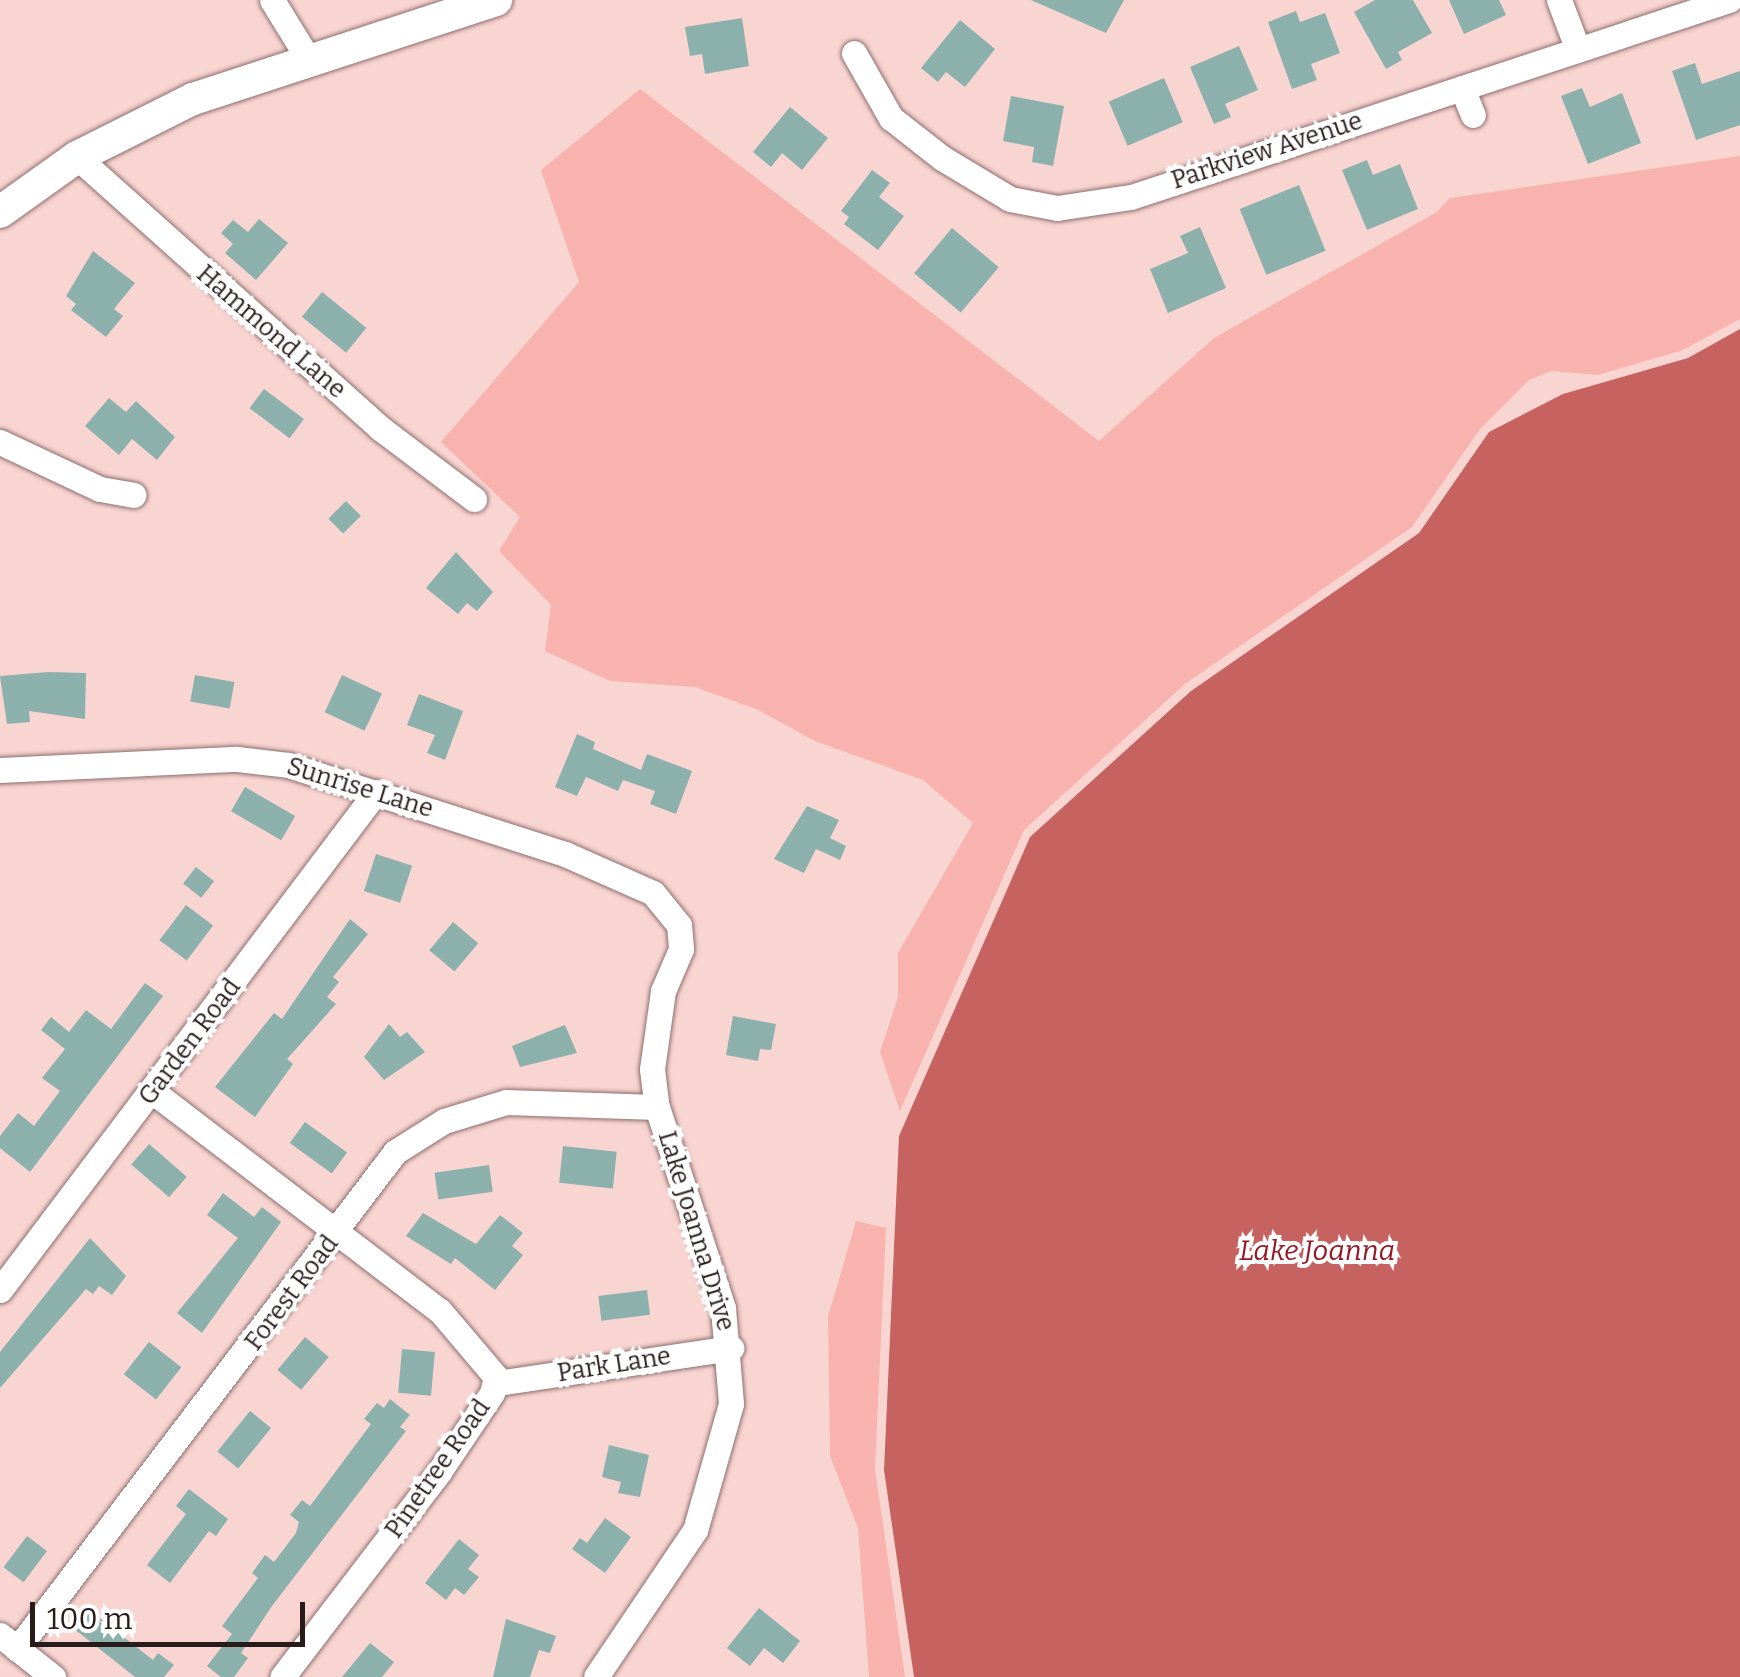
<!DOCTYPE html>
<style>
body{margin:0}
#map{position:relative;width:1740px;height:1677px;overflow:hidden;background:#f9d5d2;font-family:Bitter,serif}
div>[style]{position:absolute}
.green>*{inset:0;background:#f8b3ae}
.water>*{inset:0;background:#c66360}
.building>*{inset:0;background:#8cb0ac;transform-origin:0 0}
.roads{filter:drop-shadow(0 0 2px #8d6e6c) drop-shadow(0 0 2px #8d6e6c)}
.minor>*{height:25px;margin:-12.5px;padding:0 12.5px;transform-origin:12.5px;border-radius:12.5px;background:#fff}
.major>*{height:32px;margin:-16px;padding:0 16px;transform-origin:16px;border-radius:16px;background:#fff}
span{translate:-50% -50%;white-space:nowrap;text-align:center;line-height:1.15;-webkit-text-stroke:8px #fff;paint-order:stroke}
.street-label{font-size:25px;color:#281c1b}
.water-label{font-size:28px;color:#941924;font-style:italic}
.scale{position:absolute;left:30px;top:1602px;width:275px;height:45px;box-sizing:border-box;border:5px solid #281c1b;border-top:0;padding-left:12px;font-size:30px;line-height:35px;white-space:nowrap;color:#281c1b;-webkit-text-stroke:8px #fff;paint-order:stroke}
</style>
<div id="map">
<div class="green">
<div style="clip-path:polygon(640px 89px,1099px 441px,1214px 338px,1437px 212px,1450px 198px,1740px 156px,1740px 319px,1683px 350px,1598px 375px,1551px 371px,1529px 380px,1480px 429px,1412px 527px,1185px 684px,1024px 830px,900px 1111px,880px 1052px,898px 997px,898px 953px,973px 823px,923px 780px,815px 741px,756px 709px,695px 687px,610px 681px,545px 651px,551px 605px,499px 551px,520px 517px,441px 442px,579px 282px,541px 170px)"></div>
<div style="clip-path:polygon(856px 1221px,886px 1228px,875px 1469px,905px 1677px,869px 1677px,858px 1528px,830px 1456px,828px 1317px)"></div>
</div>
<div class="water">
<div style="clip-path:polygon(1740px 329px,1740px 1677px,914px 1677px,884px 1470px,899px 1136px,1030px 837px,1191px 691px,1419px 533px,1489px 432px,1563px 394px,1688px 358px)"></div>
</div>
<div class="building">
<div style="clip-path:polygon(1031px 0,1124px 0,1106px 33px)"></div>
<div style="clip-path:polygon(1375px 0,1413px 0,1432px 33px,1398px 52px,1402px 60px,1386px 69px,1354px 12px)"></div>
<div style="clip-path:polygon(1449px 0,1499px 0,1506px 15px,1464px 34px)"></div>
<div style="clip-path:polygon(1296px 11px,1300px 22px,1325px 13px,1340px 53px,1311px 64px,1317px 80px,1292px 89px,1268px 22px)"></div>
<div style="clip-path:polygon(742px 18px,749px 66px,705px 74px,702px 54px,690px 56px,685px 27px)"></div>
<div style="clip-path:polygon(960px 20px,995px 49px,965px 87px,946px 72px,938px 82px,921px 68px)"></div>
<div style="clip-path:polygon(1239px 46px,1258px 90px,1225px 104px,1231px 117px,1214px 124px,1190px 67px)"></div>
<div style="clip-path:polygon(1695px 63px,1702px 84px,1740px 71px,1740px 125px,1696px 140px,1672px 71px)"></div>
<div style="left:1164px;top:78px;width:48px;height:60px;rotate:67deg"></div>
<div style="clip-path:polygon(1582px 88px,1590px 107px,1622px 93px,1641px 143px,1588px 164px,1561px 96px)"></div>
<div style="clip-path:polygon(1011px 96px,1064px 106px,1053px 166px,1032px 162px,1034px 147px,1003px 141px)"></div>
<div style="clip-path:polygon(790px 107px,828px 138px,802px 170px,782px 153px,771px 167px,753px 152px)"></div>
<div style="clip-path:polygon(1367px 160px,1373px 175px,1400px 164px,1418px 209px,1367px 230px,1342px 170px)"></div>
<div style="clip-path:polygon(872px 170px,890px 183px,879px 197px,904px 216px,878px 250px,844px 224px,849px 217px,841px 211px)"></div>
<div style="left:1299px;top:185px;width:71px;height:64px;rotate:68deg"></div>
<div style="clip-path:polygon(259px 219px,288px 243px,256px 280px,225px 253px,233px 244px,221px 233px,233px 220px,248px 232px)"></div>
<div style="clip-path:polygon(1200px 227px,1226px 288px,1168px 313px,1150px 269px,1188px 253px,1180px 236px)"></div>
<div style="left:952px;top:228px;width:61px;height:59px;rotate:40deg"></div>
<div style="clip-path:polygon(93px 251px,135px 283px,114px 309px,123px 316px,106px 337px,71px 310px,76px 304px,66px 296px)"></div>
<div style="left:322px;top:292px;width:57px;height:32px;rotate:39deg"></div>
<div style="left:264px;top:389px;width:50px;height:24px;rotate:37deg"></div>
<div style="clip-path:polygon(109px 398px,126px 412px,136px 401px,175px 437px,157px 460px,132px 439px,119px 455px,85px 426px)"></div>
<div style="left:346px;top:501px;width:21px;height:25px;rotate:45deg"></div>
<div style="clip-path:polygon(456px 552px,493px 592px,477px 611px,467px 603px,458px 614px,426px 588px)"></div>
<div style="clip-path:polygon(48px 672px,86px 673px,85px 719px,29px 711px,30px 722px,7px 724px,0 676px)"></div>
<div style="left:195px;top:675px;width:40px;height:27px;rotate:10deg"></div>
<div style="left:342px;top:675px;width:44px;height:41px;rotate:25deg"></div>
<div style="clip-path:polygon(419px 694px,463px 711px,445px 760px,427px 753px,435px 735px,407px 725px)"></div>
<div style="clip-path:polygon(577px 734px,595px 742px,593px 749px,641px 770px,647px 754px,692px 771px,676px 814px,650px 804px,655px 791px,623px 780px,618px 791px,586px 777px,577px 796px,555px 787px)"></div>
<div style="left:245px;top:787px;width:58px;height:28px;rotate:30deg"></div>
<div style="clip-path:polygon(807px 806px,839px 820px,830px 838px,846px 846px,840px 860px,816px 849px,804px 873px,774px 859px)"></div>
<div style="left:376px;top:854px;width:38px;height:39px;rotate:18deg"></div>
<div style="left:196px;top:867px;width:23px;height:21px;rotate:38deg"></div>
<div style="left:186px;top:905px;width:34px;height:44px;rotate:37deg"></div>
<div style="clip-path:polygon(350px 919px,368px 934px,333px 977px,339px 982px,327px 997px,336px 1004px,287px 1059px,293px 1064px,255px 1117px,215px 1087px,274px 1013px,282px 1019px)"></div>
<div style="left:453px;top:922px;width:33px;height:37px;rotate:40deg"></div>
<div style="clip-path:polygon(145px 983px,163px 996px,30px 1172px,0 1148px,0 1136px,18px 1113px,34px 1126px,60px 1091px,42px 1078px,65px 1049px,41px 1030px,51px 1017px,69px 1032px,86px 1010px,111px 1029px)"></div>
<div style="clip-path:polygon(733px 1016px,776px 1024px,771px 1050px,760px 1049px,758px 1061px,726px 1055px)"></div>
<div style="clip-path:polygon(389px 1024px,400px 1037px,407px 1032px,425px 1052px,384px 1080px,364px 1057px)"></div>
<div style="clip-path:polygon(565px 1025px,577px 1053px,520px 1067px,512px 1046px)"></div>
<div style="left:305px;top:1122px;width:52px;height:26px;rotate:36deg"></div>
<div style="left:149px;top:1144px;width:50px;height:27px;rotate:41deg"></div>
<div style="left:563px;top:1146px;width:54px;height:37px;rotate:6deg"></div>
<div style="left:489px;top:1165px;width:27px;height:55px;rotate:82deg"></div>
<div style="clip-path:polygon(223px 1193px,254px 1217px,262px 1207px,281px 1222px,202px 1333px,177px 1313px,238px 1238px,207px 1215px)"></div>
<div style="clip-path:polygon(423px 1213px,476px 1244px,500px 1215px,523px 1233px,512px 1246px,523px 1255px,495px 1290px,455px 1258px,451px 1264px,406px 1236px)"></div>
<div style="clip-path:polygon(90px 1238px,126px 1276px,112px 1295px,99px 1286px,93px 1294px,86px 1289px,0 1388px,0 1352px)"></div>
<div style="left:647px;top:1290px;width:25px;height:49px;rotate:83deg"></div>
<div style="left:305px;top:1337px;width:31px;height:43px;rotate:40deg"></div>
<div style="left:149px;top:1342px;width:41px;height:41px;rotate:38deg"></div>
<div style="left:402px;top:1349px;width:33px;height:44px;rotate:5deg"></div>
<div style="clip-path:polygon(390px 1399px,410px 1415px,400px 1427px,406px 1431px,272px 1606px,241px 1653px,248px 1658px,234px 1677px,221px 1677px,207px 1666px,232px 1634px,222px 1626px,258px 1578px,252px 1573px,265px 1555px,274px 1562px,296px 1533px,299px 1522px,290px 1515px,302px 1500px,310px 1506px,371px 1424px,364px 1419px,377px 1403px,384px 1408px)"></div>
<div style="left:250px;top:1411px;width:27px;height:52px;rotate:39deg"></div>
<div style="clip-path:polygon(609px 1445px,649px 1455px,640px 1497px,618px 1493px,621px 1482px,602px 1477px)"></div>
<div style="clip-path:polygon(189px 1489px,228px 1519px,216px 1536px,209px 1531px,170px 1583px,147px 1565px,186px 1514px,176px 1506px)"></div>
<div style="clip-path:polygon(605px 1518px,631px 1537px,605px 1573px,572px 1549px,580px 1538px,587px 1543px)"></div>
<div style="left:27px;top:1536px;width:25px;height:39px;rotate:37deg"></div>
<div style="clip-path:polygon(459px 1539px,479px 1555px,468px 1569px,479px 1577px,464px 1595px,455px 1588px,446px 1600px,425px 1583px)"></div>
<div style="clip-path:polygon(759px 1608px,800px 1641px,783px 1663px,764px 1648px,750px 1666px,727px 1648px)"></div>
<div style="clip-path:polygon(88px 1609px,153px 1660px,158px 1653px,174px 1665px,164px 1677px,135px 1677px,73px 1628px)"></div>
<div style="clip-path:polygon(506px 1619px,556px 1636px,550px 1653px,539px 1650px,530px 1677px,493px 1677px)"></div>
<div style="clip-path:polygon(370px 1643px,394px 1662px,382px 1677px,342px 1677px)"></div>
</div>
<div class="roads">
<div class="minor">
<div style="left:272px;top:0;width:67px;rotate:58.4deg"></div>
<div style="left:1559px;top:0;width:53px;rotate:69.2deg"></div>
<div style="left:854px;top:53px;width:75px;rotate:60.4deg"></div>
<div style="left:891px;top:118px;width:65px;rotate:38.1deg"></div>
<div style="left:942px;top:158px;width:79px;rotate:31.1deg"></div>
<div style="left:1010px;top:199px;width:48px;rotate:10.8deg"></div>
<div style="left:1057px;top:208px;width:75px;rotate:-8.5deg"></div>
<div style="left:1131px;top:197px;width:630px;rotate:-18.23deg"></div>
<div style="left:1462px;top:88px;width:29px;rotate:68deg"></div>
<div style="left:77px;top:157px;width:407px;rotate:41.8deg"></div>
<div style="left:380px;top:428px;width:118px;rotate:37.1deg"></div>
<div style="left:0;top:442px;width:110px;rotate:25.2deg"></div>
<div style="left:100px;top:489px;width:34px;rotate:10deg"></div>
<div style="left:0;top:770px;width:237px;rotate:-2.7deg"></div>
<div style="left:237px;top:759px;width:51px;rotate:6.7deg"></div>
<div style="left:288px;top:765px;width:291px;rotate:17.8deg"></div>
<div style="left:565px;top:854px;width:96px;rotate:23.9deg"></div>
<div style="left:653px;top:893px;width:41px;rotate:50.9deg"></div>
<div style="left:679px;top:925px;width:24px;rotate:85deg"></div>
<div style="left:681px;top:949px;width:46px;rotate:113.2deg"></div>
<div style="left:663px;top:991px;width:79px;rotate:98deg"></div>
<div style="left:652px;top:1069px;width:38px;rotate:83deg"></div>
<div style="left:657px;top:1107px;width:212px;rotate:71.8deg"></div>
<div style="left:723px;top:1308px;width:96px;rotate:85.2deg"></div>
<div style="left:731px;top:1404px;width:131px;rotate:105.9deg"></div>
<div style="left:695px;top:1530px;width:177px;rotate:124deg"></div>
<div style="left:152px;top:1091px;width:362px;rotate:37.4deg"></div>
<div style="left:440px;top:1311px;width:87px;rotate:49.7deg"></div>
<div style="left:496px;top:1377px;width:16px;rotate:104deg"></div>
<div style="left:492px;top:1393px;width:95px;rotate:123.9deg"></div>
<div style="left:439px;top:1472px;width:258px;rotate:127.4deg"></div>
<div style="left:0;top:1290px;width:624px;rotate:-52.95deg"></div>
<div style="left:497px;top:1383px;width:237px;rotate:-8.5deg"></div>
<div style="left:0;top:1635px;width:68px;rotate:38.4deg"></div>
<div style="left:17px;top:1649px;width:624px;rotate:-52.74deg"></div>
<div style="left:395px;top:1152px;width:58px;rotate:-32.3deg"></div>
<div style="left:444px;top:1121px;width:65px;rotate:-17deg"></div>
<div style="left:506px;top:1102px;width:151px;rotate:1.9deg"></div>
</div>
<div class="major">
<div style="left:0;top:212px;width:95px;rotate:-35.5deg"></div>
<div style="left:77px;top:157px;width:130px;rotate:-26.6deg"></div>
<div style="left:193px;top:99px;width:319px;rotate:-18.1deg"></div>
</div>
</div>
<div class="street-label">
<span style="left:1267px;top:151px;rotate:-18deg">Parkview Avenue</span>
<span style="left:271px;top:332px;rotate:41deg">Hammond Lane</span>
<span style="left:360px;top:788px;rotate:17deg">Sunrise Lane</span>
<span style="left:190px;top:1042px;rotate:-53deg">Garden Road</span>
<span style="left:696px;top:1231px;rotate:73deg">Lake Joanna Drive</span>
<span style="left:292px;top:1293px;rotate:-53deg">Forest Road</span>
<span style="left:614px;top:1365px;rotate:-9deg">Park Lane</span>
<span style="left:438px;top:1469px;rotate:-55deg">Pinetree Road</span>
</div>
<div class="water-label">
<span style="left:1317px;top:1251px">Lake Joanna</span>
</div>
<div class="scale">100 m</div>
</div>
